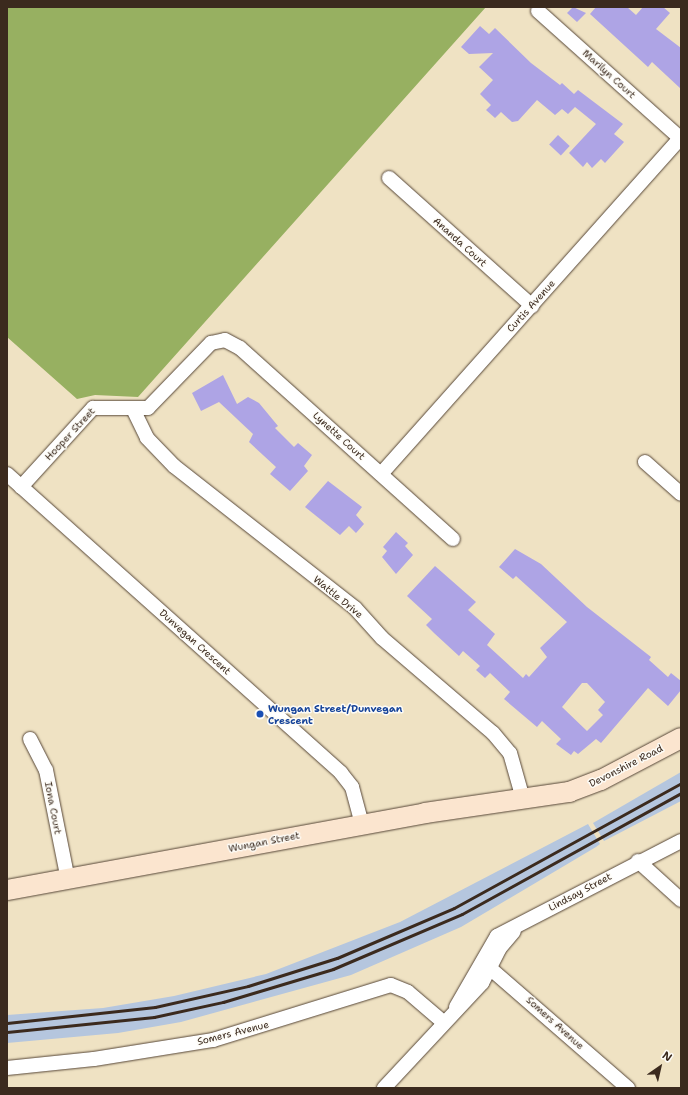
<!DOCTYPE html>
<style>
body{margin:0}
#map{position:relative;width:688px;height:1095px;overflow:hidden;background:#efe2c3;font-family:"Shantell Sans",sans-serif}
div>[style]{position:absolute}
.industrial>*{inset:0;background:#b5c6de}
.forest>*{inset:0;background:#97b061}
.building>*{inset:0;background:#aea4e5;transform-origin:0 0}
.roads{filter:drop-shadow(0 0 1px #564637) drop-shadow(0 0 1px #564637)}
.street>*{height:14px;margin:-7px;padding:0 7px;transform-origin:7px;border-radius:7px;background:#fff}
.secondary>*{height:20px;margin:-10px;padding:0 10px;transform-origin:10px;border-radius:10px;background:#fbe5cf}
.rail>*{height:3px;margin:-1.5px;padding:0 1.5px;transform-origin:1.5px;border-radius:1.5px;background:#3b2a1e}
.dots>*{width:11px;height:11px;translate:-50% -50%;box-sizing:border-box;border:2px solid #fdfcf7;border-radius:50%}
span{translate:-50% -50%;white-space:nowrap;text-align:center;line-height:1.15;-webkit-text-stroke:3px #fdfcf7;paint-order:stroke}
.street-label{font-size:10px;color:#3b2a1e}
.transit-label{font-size:10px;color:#164399;font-weight:700}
.left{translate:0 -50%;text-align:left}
.frame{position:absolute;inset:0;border:8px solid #3b2a1e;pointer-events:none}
.north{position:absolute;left:640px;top:1047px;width:40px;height:40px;-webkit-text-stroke:3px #fdfcf7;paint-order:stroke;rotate:34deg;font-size:11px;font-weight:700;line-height:16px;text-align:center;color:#3b2a1e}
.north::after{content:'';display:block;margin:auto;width:14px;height:18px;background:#3b2a1e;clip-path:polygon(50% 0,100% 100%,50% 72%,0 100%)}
</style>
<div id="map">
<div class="industrial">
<div style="clip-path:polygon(681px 772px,681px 801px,604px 841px,593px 823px)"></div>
<div style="clip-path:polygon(588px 824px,600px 844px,596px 847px,461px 927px,351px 975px,181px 1022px,118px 1033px,7px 1043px,7px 1015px,103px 1008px,174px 996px,266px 974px,400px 922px)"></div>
</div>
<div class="forest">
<div style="clip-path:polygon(7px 7px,486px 7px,138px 397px,95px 395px,77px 399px,7px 337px)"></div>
</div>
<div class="building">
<div style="clip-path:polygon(573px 7px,586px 13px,577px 22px,567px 13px)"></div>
<div style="clip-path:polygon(596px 7px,627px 7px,636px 15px,643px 7px,663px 7px,670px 13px,656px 29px,681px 48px,681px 89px,652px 62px,648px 67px,590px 14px)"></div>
<div style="clip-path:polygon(480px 26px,489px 34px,495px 28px,531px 63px,560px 85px,562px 83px,574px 94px,578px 90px,623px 124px,614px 134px,624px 142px,605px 163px,601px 159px,592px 168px,587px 162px,583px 167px,569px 153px,596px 124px,575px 107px,568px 114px,562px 109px,555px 115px,537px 100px,518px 121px,512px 122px,501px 112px,495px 118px,486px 110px,491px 105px,480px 94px,493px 80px,479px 67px,493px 53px,469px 54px,461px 47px)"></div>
<div style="left:558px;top:135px;width:16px;height:13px;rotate:43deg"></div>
<div style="clip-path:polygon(223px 375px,237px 404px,248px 397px,259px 403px,278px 426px,275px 428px,294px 447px,298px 443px,312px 455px,304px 466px,308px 471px,290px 491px,270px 474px,276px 467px,249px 442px,253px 434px,219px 402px,201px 411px,192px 393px)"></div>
<div style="clip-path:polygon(328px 481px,362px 507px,356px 515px,364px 524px,356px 533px,349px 526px,340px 535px,305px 507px)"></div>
<div style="clip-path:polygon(396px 532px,408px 543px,405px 546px,413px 555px,396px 574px,382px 557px,387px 551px,383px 547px)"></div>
<div style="clip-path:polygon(evenodd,515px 549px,541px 564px,587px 607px,651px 657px,649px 660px,668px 677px,671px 673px,681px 681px,681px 690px,668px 706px,648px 688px,601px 743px,596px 739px,578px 754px,574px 751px,571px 755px,556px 744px,561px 739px,542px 721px,537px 727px,504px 699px,510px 692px,490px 673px,485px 678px,476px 670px,480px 666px,463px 651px,459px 656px,434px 633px,426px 625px,432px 619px,407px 596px,435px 566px,476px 602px,468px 610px,495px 634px,487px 645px,523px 678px,526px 674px,529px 677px,547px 657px,540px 648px,567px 622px,516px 576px,513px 579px,499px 567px,515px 549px,582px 683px,587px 683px,605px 702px,598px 710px,603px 715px,587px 731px,562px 707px,582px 683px)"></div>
</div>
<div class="roads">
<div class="street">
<div style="left:538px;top:11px;width:191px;rotate:41.8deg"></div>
<div style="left:389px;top:178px;width:192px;rotate:41.8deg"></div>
<div style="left:133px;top:409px;width:32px;rotate:64deg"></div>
<div style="left:147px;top:438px;width:39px;rotate:46deg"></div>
<div style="left:174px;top:466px;width:230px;rotate:38.1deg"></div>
<div style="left:355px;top:608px;width:40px;rotate:48deg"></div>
<div style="left:382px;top:638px;width:146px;rotate:40.6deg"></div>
<div style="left:493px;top:733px;width:26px;rotate:50deg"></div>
<div style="left:510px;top:753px;width:48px;rotate:74.2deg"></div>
<div style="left:645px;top:462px;width:48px;rotate:41.6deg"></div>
<div style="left:7px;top:474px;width:448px;rotate:41.8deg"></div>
<div style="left:341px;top:773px;width:18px;rotate:52deg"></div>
<div style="left:352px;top:787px;width:38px;rotate:75deg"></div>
<div style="left:381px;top:474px;width:451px;rotate:-48.3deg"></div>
<div style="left:21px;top:487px;width:107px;rotate:-47.7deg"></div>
<div style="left:93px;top:408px;width:55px"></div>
<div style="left:148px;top:408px;width:91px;rotate:-45.9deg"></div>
<div style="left:211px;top:343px;width:14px;rotate:-12deg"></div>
<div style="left:225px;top:340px;width:17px;rotate:28deg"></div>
<div style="left:240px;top:348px;width:286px;rotate:41.9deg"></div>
<div style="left:30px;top:739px;width:35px;rotate:63deg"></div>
<div style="left:46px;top:770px;width:112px;rotate:78.7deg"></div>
<div style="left:638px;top:861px;width:58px;rotate:42.2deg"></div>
<div style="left:484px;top:963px;width:191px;rotate:41deg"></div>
<div style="left:456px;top:1007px;width:82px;rotate:-60deg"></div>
<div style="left:497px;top:936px;width:207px;rotate:-27.3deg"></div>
<div style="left:7px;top:1068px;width:87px;rotate:-5.9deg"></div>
<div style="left:94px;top:1059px;width:121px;rotate:-9.1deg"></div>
<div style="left:213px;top:1040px;width:186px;rotate:-17.2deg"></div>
<div style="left:391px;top:985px;width:18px;rotate:22deg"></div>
<div style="left:408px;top:992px;width:46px;rotate:40.6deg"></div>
<div style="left:384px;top:1088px;width:144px;rotate:-47deg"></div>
<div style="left:482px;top:983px;width:38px;rotate:-63deg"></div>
<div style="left:499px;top:949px;width:23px;rotate:-50deg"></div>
</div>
<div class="secondary">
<div style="left:7px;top:890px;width:425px;rotate:-10.4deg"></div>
<div style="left:425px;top:813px;width:146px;rotate:-8.3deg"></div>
<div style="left:569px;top:792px;width:34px;rotate:-21deg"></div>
<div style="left:601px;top:780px;width:90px;rotate:-27.7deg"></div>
</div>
</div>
<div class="rail">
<div style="left:7px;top:1023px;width:149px;rotate:-6.2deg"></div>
<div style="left:155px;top:1007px;width:95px;rotate:-12.7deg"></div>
<div style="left:248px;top:986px;width:93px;rotate:-17.5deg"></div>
<div style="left:337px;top:958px;width:127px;rotate:-23.1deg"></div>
<div style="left:454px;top:908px;width:259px;rotate:-28.8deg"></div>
<div style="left:7px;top:1032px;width:148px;rotate:-5.8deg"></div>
<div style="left:154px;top:1017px;width:71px;rotate:-12.3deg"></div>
<div style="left:223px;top:1002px;width:115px;rotate:-16.7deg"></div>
<div style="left:333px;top:969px;width:140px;rotate:-23.1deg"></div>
<div style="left:462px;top:914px;width:250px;rotate:-28.9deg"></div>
</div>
<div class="dots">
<div style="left:260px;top:714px;background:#1a4fb4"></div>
</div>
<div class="street-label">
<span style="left:609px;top:74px;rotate:42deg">Marilyn Court</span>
<span style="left:460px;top:242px;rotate:42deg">Ananda Court</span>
<span style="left:531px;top:306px;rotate:-48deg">Curtis Avenue</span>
<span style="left:70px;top:434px;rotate:-47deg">Hooper Street</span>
<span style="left:339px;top:436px;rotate:42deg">Lynette Court</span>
<span style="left:338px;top:597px;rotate:39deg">Wattle Drive</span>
<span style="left:195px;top:642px;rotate:42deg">Dunvegan Crescent</span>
<span style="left:626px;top:766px;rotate:-27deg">Devonshire Road</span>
<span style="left:53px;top:808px;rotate:79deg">Iona Court</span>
<span style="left:264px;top:842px;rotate:-11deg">Wungan Street</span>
<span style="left:580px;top:892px;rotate:-28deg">Lindsay Street</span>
<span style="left:555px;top:1023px;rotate:42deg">Somers Avenue</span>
<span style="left:233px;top:1033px;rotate:-14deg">Somers Avenue</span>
</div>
<div class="transit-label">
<span class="left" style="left:268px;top:714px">Wungan Street/Dunvegan<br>Crescent</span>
</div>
<div class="frame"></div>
<div class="north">N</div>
</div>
